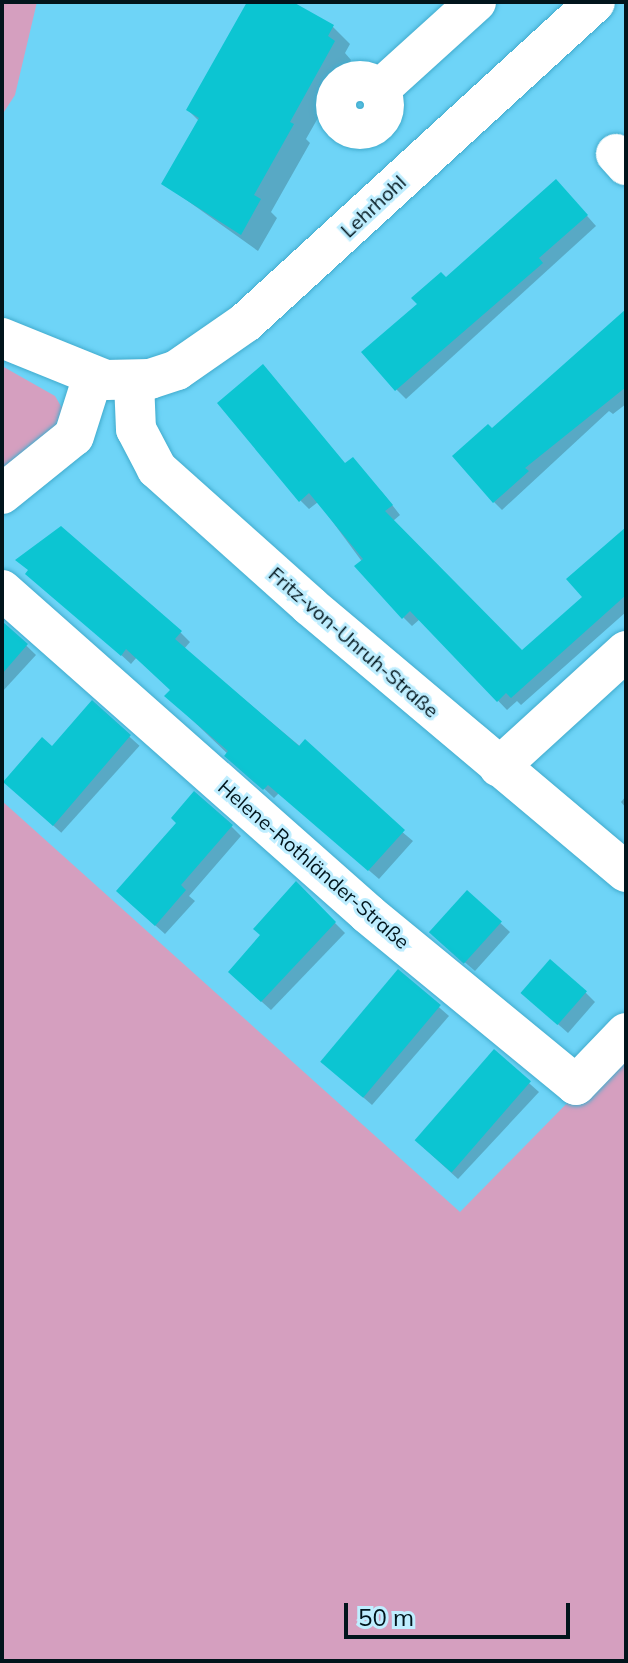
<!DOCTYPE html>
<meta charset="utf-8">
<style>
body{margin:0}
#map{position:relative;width:628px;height:1663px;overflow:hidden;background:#6ed4f7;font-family:Mulish,sans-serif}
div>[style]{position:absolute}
.green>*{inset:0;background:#d59fbf}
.shadow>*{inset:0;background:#0003;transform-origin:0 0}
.building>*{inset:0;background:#0cc5d2;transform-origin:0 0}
.roads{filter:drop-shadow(0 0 2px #41abcd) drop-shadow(0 0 2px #41abcd)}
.minor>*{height:40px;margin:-20px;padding:0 20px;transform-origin:20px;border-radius:20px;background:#fff}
.minor>.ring{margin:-20px;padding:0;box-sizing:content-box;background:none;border:40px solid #fff;border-radius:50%}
span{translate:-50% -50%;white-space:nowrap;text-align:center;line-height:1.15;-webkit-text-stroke:6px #bfeeff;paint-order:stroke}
.street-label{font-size:20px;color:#01151c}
.frame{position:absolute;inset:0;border:4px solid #01151c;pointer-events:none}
.scale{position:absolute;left:344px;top:1603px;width:226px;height:36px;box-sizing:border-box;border:4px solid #01151c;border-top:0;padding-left:10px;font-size:24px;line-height:28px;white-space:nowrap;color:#01151c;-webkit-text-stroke:6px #bfeeff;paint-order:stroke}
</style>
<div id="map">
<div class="green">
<div style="clip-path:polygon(2px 2px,37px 2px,15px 95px,2px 115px)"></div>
<div style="clip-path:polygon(2px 366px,55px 396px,62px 408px,51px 438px,2px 477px)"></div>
<div style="clip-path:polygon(2px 801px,460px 1212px,626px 1043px,626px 1661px,2px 1661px)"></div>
</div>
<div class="shadow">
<div style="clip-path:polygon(249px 2px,289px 2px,333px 27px,350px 44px,345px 53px,351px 60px,306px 139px,310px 143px,271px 212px,277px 218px,258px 251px,164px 184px,199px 121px,188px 110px)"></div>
<div style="clip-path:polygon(565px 191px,596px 226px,406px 399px,396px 389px,420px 305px)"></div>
<div style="clip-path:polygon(626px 313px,626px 404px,613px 414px,609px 411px,502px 510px,494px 502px,492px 431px)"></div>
<div style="clip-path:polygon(220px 403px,346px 465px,382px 492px,400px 515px,393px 521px,522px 653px,585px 597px,626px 529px,626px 612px,521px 705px,517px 701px,507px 710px,420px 619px,412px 626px,403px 617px,318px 502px,309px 509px,300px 500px)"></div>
<div style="clip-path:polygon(61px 529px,181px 633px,190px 642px,184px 649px,413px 841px,379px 879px,279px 793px,274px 798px,167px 696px,172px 690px,137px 657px,131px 664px,18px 560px)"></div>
<div style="clip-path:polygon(2px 622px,36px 655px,2px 692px)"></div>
<div style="left:92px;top:703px;width:64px;height:117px;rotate:42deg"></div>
<div style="clip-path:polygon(626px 796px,626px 808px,621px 802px)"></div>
<div style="clip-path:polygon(231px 826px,241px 836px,189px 896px,195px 901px,165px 934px,128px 901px)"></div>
<div style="clip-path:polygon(296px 884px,345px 933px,271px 1010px,240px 982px)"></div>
<div style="clip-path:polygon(467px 892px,510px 932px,475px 971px,441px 942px)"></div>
<div style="clip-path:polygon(399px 972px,449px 1016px,372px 1105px,331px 1069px)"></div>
<div style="clip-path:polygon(585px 992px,595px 1002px,568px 1033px,533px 1002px)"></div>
<div style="clip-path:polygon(494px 1052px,539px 1092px,458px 1179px,424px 1148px)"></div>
</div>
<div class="building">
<div style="clip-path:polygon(247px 2px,293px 2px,334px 25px,328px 36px,335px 41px,290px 122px,294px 124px,254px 195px,261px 199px,241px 235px,161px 184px,199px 118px,186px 110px)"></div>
<div style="clip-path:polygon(556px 179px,588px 215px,539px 258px,543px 263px,395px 391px,361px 352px,417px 304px,411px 298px,441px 272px,446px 277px)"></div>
<div style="clip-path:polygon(626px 309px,626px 387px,525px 468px,529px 471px,493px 503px,452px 456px,488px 424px,492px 428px)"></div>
<div style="clip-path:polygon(263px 364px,345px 463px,353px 457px,393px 505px,385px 511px,522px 650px,582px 597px,566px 579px,626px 527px,626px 595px,511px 698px,506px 693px,497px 702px,410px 611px,402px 619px,354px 566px,363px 559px,309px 493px,299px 502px,217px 403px)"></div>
<div style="clip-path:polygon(61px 526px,182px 631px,175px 639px,299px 746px,305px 739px,405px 830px,368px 871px,268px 785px,263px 790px,224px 756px,228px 751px,164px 696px,170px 690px,126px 649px,121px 656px,25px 574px,28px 570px,15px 560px)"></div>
<div style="clip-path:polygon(2px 621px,28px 644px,2px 674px)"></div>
<div style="clip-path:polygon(92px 700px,131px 735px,53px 826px,3px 782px,42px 737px,52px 746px)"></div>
<div style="clip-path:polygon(194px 791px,233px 825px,181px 885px,186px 890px,155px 926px,116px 891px,176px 823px,171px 818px)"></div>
<div style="clip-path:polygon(296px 881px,336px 922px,261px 1002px,228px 972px,260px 935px,253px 929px)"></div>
<div style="left:467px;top:890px;width:47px;height:57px;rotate:42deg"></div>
<div style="left:550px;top:959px;width:49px;height:45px;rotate:41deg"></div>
<div style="left:398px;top:969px;width:56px;height:121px;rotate:40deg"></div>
<div style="left:494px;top:1049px;width:49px;height:121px;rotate:41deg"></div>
</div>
<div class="roads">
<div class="minor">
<div class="ring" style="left:336px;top:81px;width:8px;height:8px"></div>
<div style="left:379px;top:90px;width:131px;rotate:-42.2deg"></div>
<div style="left:616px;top:154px;width:15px;rotate:48deg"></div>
<div style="left:2px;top:338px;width:112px;rotate:22deg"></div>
<div style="left:106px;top:380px;width:44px;rotate:-1.3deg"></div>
<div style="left:150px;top:379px;width:28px;rotate:-18deg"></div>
<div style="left:177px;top:370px;width:84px;rotate:-34.8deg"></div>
<div style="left:246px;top:322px;width:473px;rotate:-42.5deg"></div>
<div style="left:134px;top:382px;width:47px;rotate:87.6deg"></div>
<div style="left:136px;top:429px;width:45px;rotate:62.3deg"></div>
<div style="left:157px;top:469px;width:205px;rotate:41.8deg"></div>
<div style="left:310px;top:606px;width:413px;rotate:40.1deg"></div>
<div style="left:2px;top:494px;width:92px;rotate:-38.9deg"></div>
<div style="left:74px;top:436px;width:63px;rotate:-72.4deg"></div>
<div style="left:2px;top:590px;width:489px;rotate:41.5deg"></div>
<div style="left:368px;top:914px;width:269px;rotate:39.4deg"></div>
<div style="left:576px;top:1085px;width:72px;rotate:-46.1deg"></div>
<div style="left:499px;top:767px;width:172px;rotate:-42.4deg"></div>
</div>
</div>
<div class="street-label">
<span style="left:373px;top:206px;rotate:-43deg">Lehrhohl</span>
<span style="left:354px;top:642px;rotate:41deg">Fritz-von-Unruh-Straße</span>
<span style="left:314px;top:864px;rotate:41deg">Helene-Rothländer-Straße</span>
</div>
<div class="frame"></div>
<div class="scale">50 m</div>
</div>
